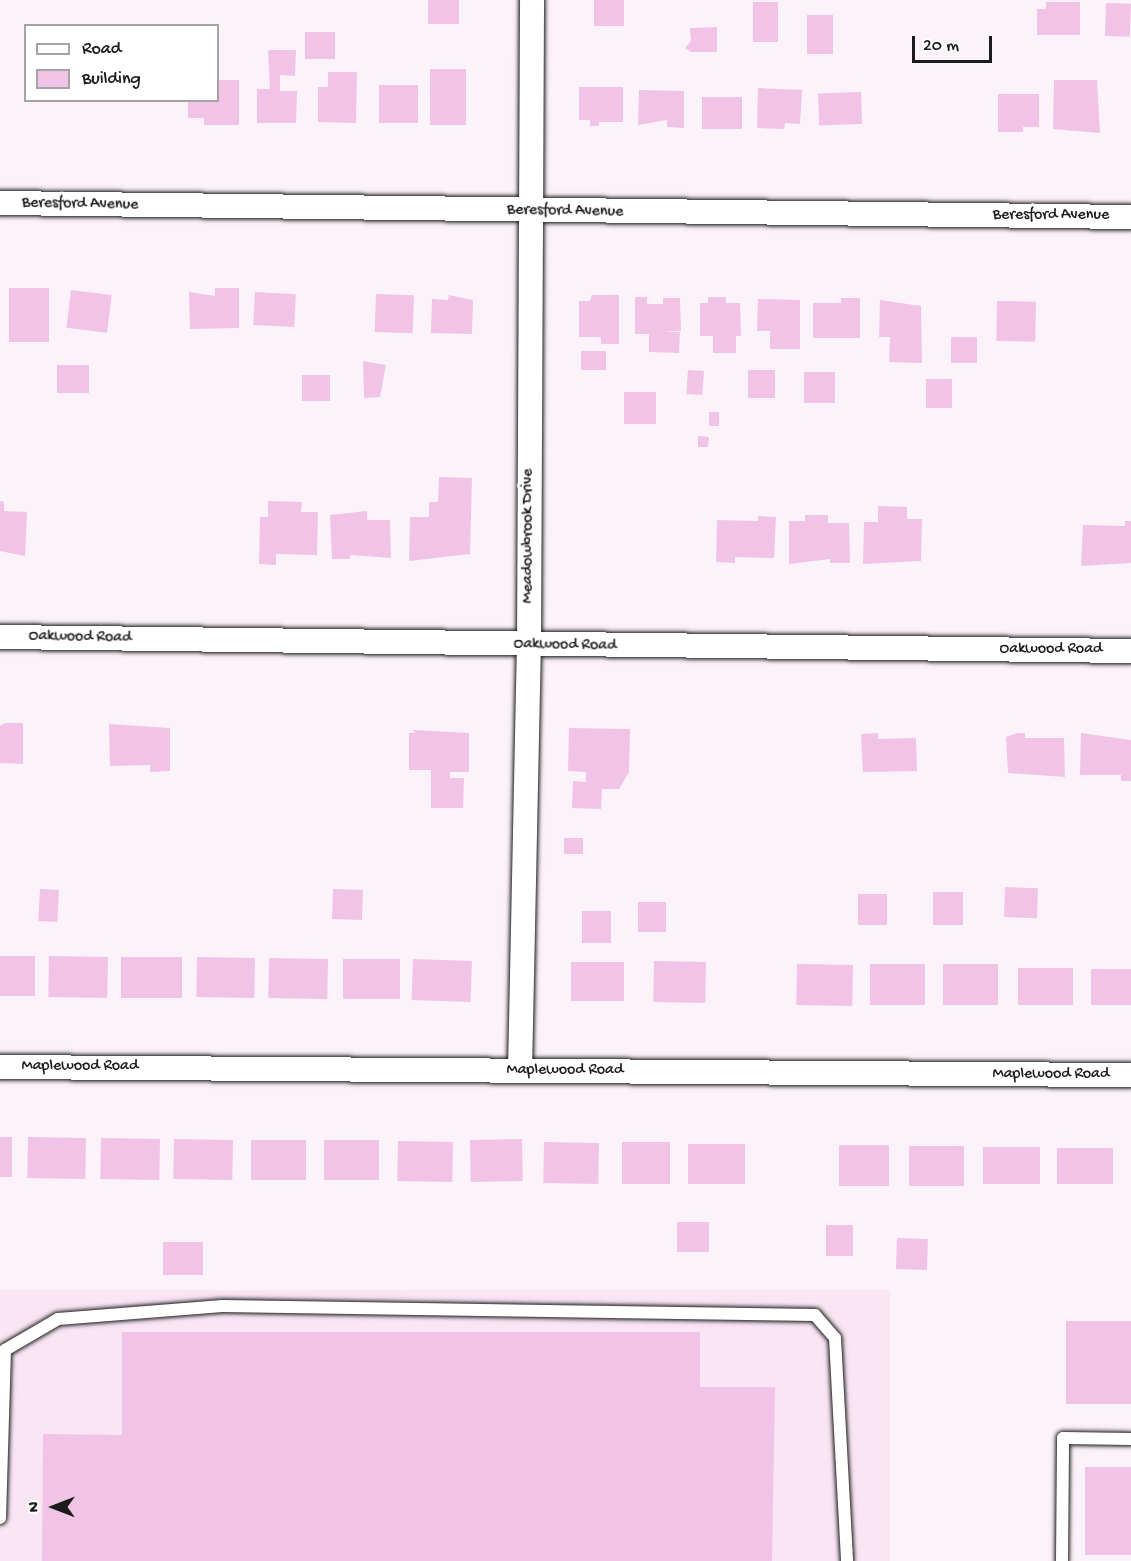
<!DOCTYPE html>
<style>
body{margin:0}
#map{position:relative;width:1131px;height:1561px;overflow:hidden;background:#fcf3fa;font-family:"Gochi Hand",sans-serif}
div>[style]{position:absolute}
.built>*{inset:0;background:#f9e5f4;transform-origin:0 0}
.building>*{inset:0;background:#f1c3e7;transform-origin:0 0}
.roads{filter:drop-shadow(0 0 2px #1c1c1c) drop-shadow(0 0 2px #1c1c1c)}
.service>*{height:12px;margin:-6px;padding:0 6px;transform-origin:6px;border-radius:6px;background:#fff}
.minor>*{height:24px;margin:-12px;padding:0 12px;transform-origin:12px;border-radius:12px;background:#fff}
span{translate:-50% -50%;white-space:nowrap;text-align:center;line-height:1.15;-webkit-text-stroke:6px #fff;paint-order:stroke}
.street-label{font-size:16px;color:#1c1c1c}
.legend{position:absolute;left:24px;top:24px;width:195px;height:78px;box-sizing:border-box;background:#fff;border:2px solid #a4a4a4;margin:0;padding:8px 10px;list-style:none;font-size:18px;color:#1c1c1c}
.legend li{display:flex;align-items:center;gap:12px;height:30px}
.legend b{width:30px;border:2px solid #a4a4a4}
.north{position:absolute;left:24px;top:1477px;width:60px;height:60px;-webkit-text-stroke:4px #fff;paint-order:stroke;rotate:270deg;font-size:16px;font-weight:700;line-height:24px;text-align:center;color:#1c1c1c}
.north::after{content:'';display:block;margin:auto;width:21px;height:27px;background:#1c1c1c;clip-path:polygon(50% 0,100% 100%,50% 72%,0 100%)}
.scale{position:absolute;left:912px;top:36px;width:80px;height:27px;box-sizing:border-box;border:3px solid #1c1c1c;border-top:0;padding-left:8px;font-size:18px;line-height:21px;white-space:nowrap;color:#1c1c1c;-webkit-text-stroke:4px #fff;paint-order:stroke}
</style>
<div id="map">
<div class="built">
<div style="left:0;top:1290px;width:890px;height:271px"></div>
</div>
<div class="building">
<div style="left:428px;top:0;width:31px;height:24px"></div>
<div style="left:594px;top:0;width:30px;height:26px"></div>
<div style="left:753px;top:2px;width:25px;height:40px"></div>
<div style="clip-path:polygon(1046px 2px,1080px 2px,1080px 35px,1037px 35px,1037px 9px,1046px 9px)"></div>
<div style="left:1106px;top:3px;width:25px;height:33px;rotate:2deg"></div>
<div style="left:807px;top:15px;width:26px;height:39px"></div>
<div style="clip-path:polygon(717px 27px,717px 52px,691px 52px,685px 48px,691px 41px,690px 28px)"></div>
<div style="left:305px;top:32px;width:30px;height:27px"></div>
<div style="clip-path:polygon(268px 50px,296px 50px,295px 76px,280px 75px,280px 91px,297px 91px,296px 123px,257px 123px,257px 89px,270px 89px)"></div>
<div style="left:430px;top:69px;width:36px;height:56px"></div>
<div style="clip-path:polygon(328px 72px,357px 72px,356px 123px,318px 122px,318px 87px,328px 87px)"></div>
<div style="clip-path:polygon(218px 80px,239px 80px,239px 125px,204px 125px,204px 118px,188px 118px,188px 100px,218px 100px)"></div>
<div style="clip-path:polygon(1054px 80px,1097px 80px,1100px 133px,1053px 129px)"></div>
<div style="left:379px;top:85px;width:39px;height:38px"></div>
<div style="clip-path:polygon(579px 87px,623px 87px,623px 122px,599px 122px,599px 126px,590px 126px,590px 120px,579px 120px)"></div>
<div style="clip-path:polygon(758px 88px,802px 90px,800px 124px,785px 123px,784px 129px,757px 128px)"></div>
<div style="clip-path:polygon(639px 90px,684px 91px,684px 128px,667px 127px,667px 120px,638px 125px)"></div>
<div style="left:861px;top:92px;width:32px;height:43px;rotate:88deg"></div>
<div style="clip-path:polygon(998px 94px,1039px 94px,1039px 127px,1023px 127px,1023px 132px,998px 132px)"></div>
<div style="left:702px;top:97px;width:40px;height:32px"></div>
<div style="left:9px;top:288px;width:40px;height:54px"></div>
<div style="clip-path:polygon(215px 288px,239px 288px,239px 328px,190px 329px,189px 292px,215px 296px)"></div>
<div style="left:71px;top:290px;width:41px;height:38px;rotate:7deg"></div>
<div style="left:255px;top:292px;width:41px;height:33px;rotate:3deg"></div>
<div style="left:376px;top:294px;width:38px;height:38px;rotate:2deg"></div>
<div style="clip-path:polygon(449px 295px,473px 300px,472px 334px,431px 333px,432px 299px,448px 300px)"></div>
<div style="clip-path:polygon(592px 295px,619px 295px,619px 344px,601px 344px,601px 337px,579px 337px,579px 301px,590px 301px)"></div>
<div style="clip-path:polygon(635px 297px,647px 297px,647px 304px,663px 304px,663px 298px,680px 298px,681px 331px,663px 331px,680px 332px,679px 353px,649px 352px,649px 334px,635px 334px)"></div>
<div style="clip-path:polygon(708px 297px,726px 297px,726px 303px,740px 303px,741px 336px,736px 336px,736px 353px,713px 353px,713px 336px,700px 336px,700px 303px,708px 303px)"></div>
<div style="clip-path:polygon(841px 298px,860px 298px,860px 338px,813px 338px,813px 303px,841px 303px)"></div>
<div style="clip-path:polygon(758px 299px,800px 300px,800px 349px,770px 349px,770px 331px,757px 331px)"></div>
<div style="clip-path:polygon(880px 300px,921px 306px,922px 363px,889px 362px,890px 337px,879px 337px)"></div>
<div style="left:997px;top:301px;width:39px;height:40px;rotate:1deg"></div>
<div style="left:951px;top:337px;width:26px;height:26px"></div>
<div style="left:581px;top:351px;width:25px;height:19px"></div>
<div style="clip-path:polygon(363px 361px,386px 365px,380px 397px,364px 398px)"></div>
<div style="left:57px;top:365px;width:32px;height:28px"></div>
<div style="left:688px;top:370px;width:16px;height:24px;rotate:4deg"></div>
<div style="left:748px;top:370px;width:27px;height:28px"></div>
<div style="left:804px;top:372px;width:31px;height:31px"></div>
<div style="left:302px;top:375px;width:28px;height:26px"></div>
<div style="left:926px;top:379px;width:26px;height:29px"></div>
<div style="left:624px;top:392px;width:32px;height:32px"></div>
<div style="left:709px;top:412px;width:10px;height:14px"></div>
<div style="clip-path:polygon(698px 436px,709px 437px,708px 447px,698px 447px)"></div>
<div style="clip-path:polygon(439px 477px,472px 478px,470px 554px,409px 561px,410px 517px,429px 517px,429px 502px,438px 502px)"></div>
<div style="clip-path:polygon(0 501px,4px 502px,4px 511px,27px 512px,25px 556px,0 551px)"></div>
<div style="clip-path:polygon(268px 501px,302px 502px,301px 512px,318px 512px,317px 555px,276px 554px,276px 565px,259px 564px,260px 517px,268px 517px)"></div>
<div style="clip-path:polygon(878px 506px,907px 507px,907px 519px,922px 519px,921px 561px,863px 564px,864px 522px,878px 522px)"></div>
<div style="clip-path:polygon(367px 511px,367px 520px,390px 520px,391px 558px,350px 555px,350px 559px,332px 559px,330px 515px)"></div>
<div style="clip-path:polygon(805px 515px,828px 515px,828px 523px,849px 523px,850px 563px,830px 563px,830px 559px,789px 564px,789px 521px,805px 521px)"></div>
<div style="clip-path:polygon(758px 516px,776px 517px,774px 558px,735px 557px,735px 563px,716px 562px,717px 520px,758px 521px)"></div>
<div style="clip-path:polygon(1125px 521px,1131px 521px,1131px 563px,1081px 566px,1083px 525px,1125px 526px)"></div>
<div style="clip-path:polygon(5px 723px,23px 723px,23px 764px,0 763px,0 726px)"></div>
<div style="clip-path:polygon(109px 724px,170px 728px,170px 771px,150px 772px,150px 765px,110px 766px)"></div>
<div style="clip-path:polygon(569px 728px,630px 729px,629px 772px,619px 789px,602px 789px,601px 809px,572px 808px,573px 781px,586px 782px,586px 772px,568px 771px)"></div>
<div style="clip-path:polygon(413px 730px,469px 733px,469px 772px,450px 772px,450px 778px,464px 778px,463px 808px,431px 808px,431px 770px,409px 770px,409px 733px,415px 733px)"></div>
<div style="clip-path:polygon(878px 733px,878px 739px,916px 738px,917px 771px,863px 772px,861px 734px)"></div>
<div style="clip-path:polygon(1017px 733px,1025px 733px,1025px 738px,1064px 738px,1065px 777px,1008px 773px,1006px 737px)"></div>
<div style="clip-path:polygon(1081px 733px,1131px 740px,1131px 781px,1121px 781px,1121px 775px,1080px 775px)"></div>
<div style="left:564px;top:838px;width:19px;height:16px"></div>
<div style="left:1005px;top:887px;width:33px;height:30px;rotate:2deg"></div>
<div style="left:40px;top:889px;width:19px;height:32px;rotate:3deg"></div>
<div style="left:333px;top:889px;width:30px;height:30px;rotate:2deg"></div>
<div style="left:933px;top:892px;width:30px;height:33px"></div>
<div style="left:858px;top:894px;width:29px;height:31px"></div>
<div style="left:638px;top:902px;width:28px;height:30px"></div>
<div style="left:582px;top:911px;width:29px;height:32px"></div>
<div style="left:0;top:956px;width:35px;height:40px"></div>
<div style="left:49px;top:956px;width:59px;height:41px;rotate:1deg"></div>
<div style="left:121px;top:957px;width:61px;height:41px"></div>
<div style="left:197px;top:957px;width:58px;height:40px;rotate:1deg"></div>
<div style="left:269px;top:958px;width:59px;height:40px;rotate:1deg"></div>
<div style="left:343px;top:959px;width:57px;height:40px"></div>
<div style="left:413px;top:959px;width:59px;height:41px;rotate:2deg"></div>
<div style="left:654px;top:961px;width:52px;height:41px;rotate:1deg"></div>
<div style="left:571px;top:962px;width:53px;height:39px"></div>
<div style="left:797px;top:964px;width:56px;height:41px;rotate:1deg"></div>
<div style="left:870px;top:964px;width:55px;height:41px"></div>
<div style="left:943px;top:964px;width:55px;height:41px"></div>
<div style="left:1018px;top:968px;width:55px;height:37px"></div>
<div style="left:1091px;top:969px;width:40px;height:36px"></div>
<div style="left:0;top:1137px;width:12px;height:40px"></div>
<div style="left:28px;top:1137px;width:58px;height:41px;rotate:1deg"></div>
<div style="left:101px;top:1138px;width:59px;height:41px;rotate:1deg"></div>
<div style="left:174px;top:1139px;width:59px;height:40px;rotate:1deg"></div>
<div style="left:522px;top:1139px;width:42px;height:52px;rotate:89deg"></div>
<div style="left:251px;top:1140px;width:55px;height:40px"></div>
<div style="left:324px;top:1140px;width:55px;height:40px"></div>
<div style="left:398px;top:1141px;width:55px;height:40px;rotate:1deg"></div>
<div style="left:544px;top:1142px;width:55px;height:41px;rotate:1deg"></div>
<div style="left:622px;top:1142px;width:48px;height:42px"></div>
<div style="left:688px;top:1144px;width:57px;height:40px"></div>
<div style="left:839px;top:1145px;width:50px;height:41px"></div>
<div style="left:909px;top:1146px;width:55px;height:40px"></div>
<div style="left:983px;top:1147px;width:57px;height:37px"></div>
<div style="left:1057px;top:1148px;width:56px;height:36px"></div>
<div style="left:677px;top:1222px;width:32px;height:30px"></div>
<div style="left:826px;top:1225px;width:27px;height:31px"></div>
<div style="left:897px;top:1238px;width:31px;height:31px;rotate:2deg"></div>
<div style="left:163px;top:1242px;width:40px;height:33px"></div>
<div style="left:1066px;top:1321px;width:65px;height:83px"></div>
<div style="clip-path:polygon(122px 1332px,700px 1332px,700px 1387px,775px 1387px,772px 1561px,42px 1561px,43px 1434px,122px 1435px)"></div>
<div style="left:1131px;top:1467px;width:88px;height:46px;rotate:90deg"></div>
</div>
<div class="roads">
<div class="service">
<div style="left:0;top:1518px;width:168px;rotate:-88.3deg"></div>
<div style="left:5px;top:1350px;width:61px;rotate:-30.3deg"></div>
<div style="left:58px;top:1319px;width:165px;rotate:-4.5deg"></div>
<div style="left:222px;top:1306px;width:593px;rotate:0.87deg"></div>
<div style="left:815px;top:1315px;width:30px;rotate:49deg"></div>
<div style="left:835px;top:1338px;width:223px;rotate:86.9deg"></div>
<div style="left:1062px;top:1561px;width:123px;rotate:-89.5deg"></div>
<div style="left:1063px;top:1438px;width:68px;rotate:0.8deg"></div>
</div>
<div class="minor">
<div style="left:0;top:203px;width:1131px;rotate:0.71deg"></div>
<div style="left:0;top:637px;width:1131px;rotate:0.71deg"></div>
<div style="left:0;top:1067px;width:1131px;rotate:0.41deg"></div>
<div style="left:520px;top:1071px;width:425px;rotate:-88.8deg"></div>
<div style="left:529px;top:646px;width:646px;rotate:-89.73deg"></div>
</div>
</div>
<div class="street-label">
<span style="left:80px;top:205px;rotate:1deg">Beresford Avenue</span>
<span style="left:565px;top:212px;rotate:1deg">Beresford Avenue</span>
<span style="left:1051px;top:216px">Beresford Avenue</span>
<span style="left:529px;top:536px;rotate:-90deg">Meadowbrook Drive</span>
<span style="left:80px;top:638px;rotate:1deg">Oakwood Road</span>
<span style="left:565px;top:646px;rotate:1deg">Oakwood Road</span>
<span style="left:1051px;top:650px">Oakwood Road</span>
<span style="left:80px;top:1067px">Maplewood Road</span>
<span style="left:565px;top:1071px">Maplewood Road</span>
<span style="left:1051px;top:1075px">Maplewood Road</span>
</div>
<ul class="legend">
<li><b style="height:8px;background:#fff"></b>Road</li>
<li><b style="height:16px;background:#f1c3e7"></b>Building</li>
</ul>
<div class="north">N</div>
<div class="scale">20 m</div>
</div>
